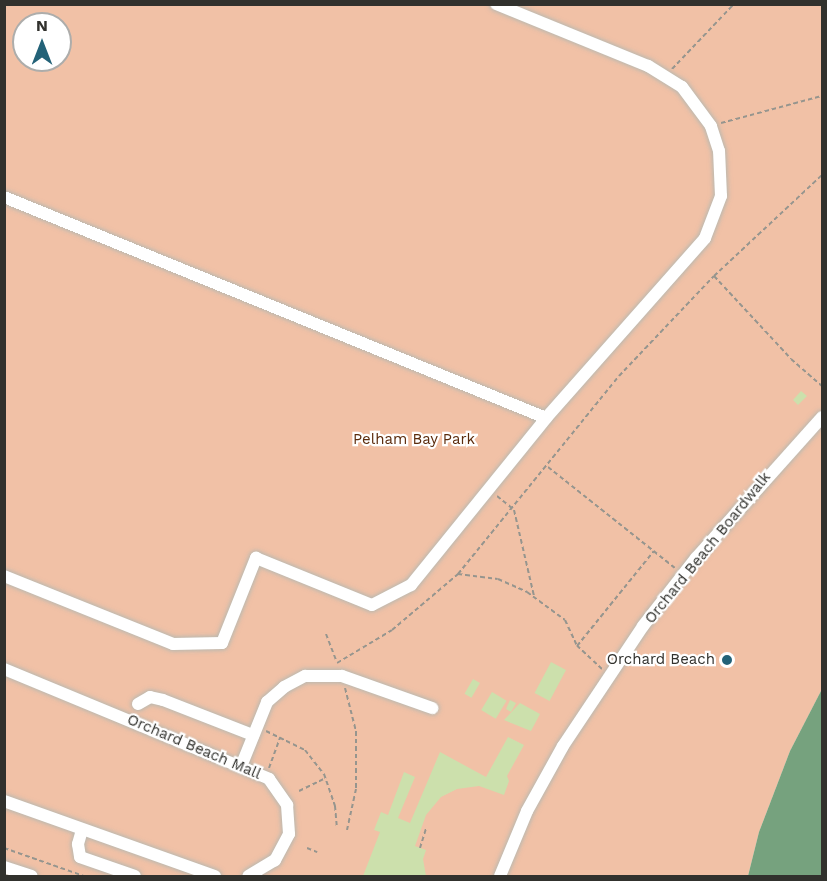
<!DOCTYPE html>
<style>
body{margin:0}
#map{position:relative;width:827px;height:881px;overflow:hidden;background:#f0efe5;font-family:"Work Sans",sans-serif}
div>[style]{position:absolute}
.green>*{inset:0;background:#f1c1a6}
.water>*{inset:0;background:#76a27e}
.building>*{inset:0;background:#cce0ac;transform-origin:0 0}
.path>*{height:2px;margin-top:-1px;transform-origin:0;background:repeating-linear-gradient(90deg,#96958e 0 4.5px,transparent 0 7.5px)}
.roads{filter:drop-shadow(0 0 2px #bbb9b0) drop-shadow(0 0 2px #bbb9b0)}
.minor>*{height:12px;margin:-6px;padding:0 6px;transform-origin:6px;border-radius:6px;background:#fff}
.dots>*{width:16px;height:16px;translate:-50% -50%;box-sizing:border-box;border:3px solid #fff;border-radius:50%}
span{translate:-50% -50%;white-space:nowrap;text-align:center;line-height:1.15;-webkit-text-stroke:4.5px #fff;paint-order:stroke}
.park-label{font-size:15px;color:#5b2b0c}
.street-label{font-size:15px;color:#31312d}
.poi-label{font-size:15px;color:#31312d}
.right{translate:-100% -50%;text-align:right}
.frame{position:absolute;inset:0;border:6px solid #31312d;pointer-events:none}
.north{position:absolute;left:12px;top:12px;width:60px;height:60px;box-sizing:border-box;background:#fff;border:2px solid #adadab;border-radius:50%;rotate:0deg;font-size:16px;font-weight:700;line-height:24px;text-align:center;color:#31312d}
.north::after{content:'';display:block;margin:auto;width:21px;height:27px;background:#236278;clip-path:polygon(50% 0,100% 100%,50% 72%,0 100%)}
</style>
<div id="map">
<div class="green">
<div style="clip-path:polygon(evenodd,5px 5px,822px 5px,822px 689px,790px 751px,759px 832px,748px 876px,5px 876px,5px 5px,24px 24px,60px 24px,60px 60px,24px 60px,24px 24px)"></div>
</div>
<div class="water">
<div style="clip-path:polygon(822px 689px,822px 876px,748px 876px,759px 832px,790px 751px)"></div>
</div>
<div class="building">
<div style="clip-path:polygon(801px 391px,807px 396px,798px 405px,793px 400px)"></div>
<div style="left:551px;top:662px;width:17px;height:35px;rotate:28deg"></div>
<div style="left:473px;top:679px;width:8px;height:17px;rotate:30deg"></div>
<div style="left:492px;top:692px;width:17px;height:21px;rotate:31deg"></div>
<div style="clip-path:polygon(510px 700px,516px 703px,511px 712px,506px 709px)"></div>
<div style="clip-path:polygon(520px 703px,540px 714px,531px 731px,504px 720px)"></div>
<div style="clip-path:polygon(508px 737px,524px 745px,507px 776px,509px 781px,504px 795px,479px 786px,457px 789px,441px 797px,426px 815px,415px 846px,426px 850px,423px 859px,426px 876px,363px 876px,380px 832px,374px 830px,381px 812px,388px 815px,404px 772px,415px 777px,398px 818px,410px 823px,440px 752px,486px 777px)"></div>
</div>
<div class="path">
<div style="left:672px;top:69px;width:90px;rotate:-46.4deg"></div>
<div style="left:721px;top:123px;width:105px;rotate:-15deg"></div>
<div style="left:714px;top:276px;width:113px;rotate:47.1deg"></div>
<div style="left:791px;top:359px;width:41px;rotate:41.1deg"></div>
<div style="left:548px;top:467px;width:162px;rotate:38.5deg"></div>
<div style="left:497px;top:496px;width:22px;rotate:39deg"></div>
<div style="left:514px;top:510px;width:88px;rotate:76.9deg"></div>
<div style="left:458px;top:574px;width:255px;rotate:-50.9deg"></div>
<div style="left:619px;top:376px;width:138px;rotate:-46.5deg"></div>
<div style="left:714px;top:276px;width:148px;rotate:-43.1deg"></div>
<div style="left:326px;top:634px;width:30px;rotate:69deg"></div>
<div style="left:337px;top:663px;width:64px;rotate:-31deg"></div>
<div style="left:392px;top:630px;width:87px;rotate:-40.3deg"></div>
<div style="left:458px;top:574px;width:40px;rotate:7.1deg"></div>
<div style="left:498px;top:579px;width:32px;rotate:24deg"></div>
<div style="left:527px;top:592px;width:47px;rotate:36.4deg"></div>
<div style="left:565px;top:620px;width:29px;rotate:65deg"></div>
<div style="left:602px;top:669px;width:34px;rotate:-137deg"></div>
<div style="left:577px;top:646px;width:122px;rotate:-51deg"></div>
<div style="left:345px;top:688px;width:44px;rotate:75.7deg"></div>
<div style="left:356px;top:731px;width:58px;rotate:90deg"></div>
<div style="left:356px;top:789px;width:42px;rotate:102.4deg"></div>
<div style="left:266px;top:731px;width:43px;rotate:26deg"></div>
<div style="left:305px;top:750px;width:31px;rotate:52deg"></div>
<div style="left:324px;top:774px;width:34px;rotate:71deg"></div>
<div style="left:335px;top:806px;width:21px;rotate:85deg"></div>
<div style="left:269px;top:768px;width:33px;rotate:-70deg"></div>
<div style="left:299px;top:791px;width:30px;rotate:-26deg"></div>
<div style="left:4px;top:848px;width:85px;rotate:19.3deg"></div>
<div style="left:307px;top:848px;width:11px;rotate:22deg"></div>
<div style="left:420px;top:848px;width:21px;rotate:-73deg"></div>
</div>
<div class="roads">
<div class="minor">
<div style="left:4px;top:197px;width:585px;rotate:22.18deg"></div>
<div style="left:4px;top:576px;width:182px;rotate:21.9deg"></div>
<div style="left:173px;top:644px;width:49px;rotate:-1.2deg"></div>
<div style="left:222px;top:643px;width:92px;rotate:-68.2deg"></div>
<div style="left:256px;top:558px;width:125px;rotate:22.1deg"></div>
<div style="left:372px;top:605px;width:44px;rotate:-27.1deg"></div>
<div style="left:411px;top:585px;width:215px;rotate:-51deg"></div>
<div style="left:546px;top:418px;width:240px;rotate:-48.5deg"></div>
<div style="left:705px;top:238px;width:45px;rotate:-69.1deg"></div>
<div style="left:721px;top:196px;width:45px;rotate:-92.5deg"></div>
<div style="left:719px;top:151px;width:26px;rotate:-108deg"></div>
<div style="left:711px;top:126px;width:49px;rotate:-126.6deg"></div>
<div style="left:682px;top:87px;width:40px;rotate:-148deg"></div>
<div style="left:648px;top:66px;width:164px;rotate:-157.8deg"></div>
<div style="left:4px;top:669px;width:287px;rotate:22.5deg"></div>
<div style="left:269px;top:779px;width:32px;rotate:55deg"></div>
<div style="left:287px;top:805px;width:29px;rotate:86deg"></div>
<div style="left:289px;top:834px;width:30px;rotate:118deg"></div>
<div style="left:275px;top:860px;width:31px;rotate:149deg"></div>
<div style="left:138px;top:704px;width:14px;rotate:-30deg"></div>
<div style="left:150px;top:697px;width:13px;rotate:13deg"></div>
<div style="left:163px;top:700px;width:97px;rotate:21.3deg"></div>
<div style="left:242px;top:764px;width:67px;rotate:-68deg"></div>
<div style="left:267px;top:702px;width:23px;rotate:-41deg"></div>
<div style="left:284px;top:687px;width:24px;rotate:-28deg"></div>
<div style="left:305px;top:676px;width:37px"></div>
<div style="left:342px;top:676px;width:96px;rotate:19.6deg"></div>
<div style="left:4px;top:801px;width:224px;rotate:19.6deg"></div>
<div style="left:82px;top:830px;width:15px;rotate:106deg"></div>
<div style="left:78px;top:844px;width:13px;rotate:81deg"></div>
<div style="left:80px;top:857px;width:58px;rotate:19.1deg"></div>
<div style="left:4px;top:867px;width:29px;rotate:18deg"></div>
<div style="left:500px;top:876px;width:70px;rotate:-67.4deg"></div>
<div style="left:527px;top:811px;width:74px;rotate:-61deg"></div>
<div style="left:563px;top:746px;width:144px;rotate:-56.3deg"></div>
<div style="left:643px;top:626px;width:86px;rotate:-52.1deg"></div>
<div style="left:696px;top:558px;width:189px;rotate:-48.2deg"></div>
</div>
</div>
<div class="dots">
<div style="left:727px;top:660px;background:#236278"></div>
</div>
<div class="park-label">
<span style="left:414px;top:440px">Pelham Bay Park</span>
</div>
<div class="street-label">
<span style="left:708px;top:548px;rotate:-51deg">Orchard Beach Boardwalk</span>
<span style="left:194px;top:747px;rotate:23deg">Orchard Beach Mall</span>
</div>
<div class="poi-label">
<span class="right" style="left:715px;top:660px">Orchard Beach</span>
</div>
<div class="frame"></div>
<div class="north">N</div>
</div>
